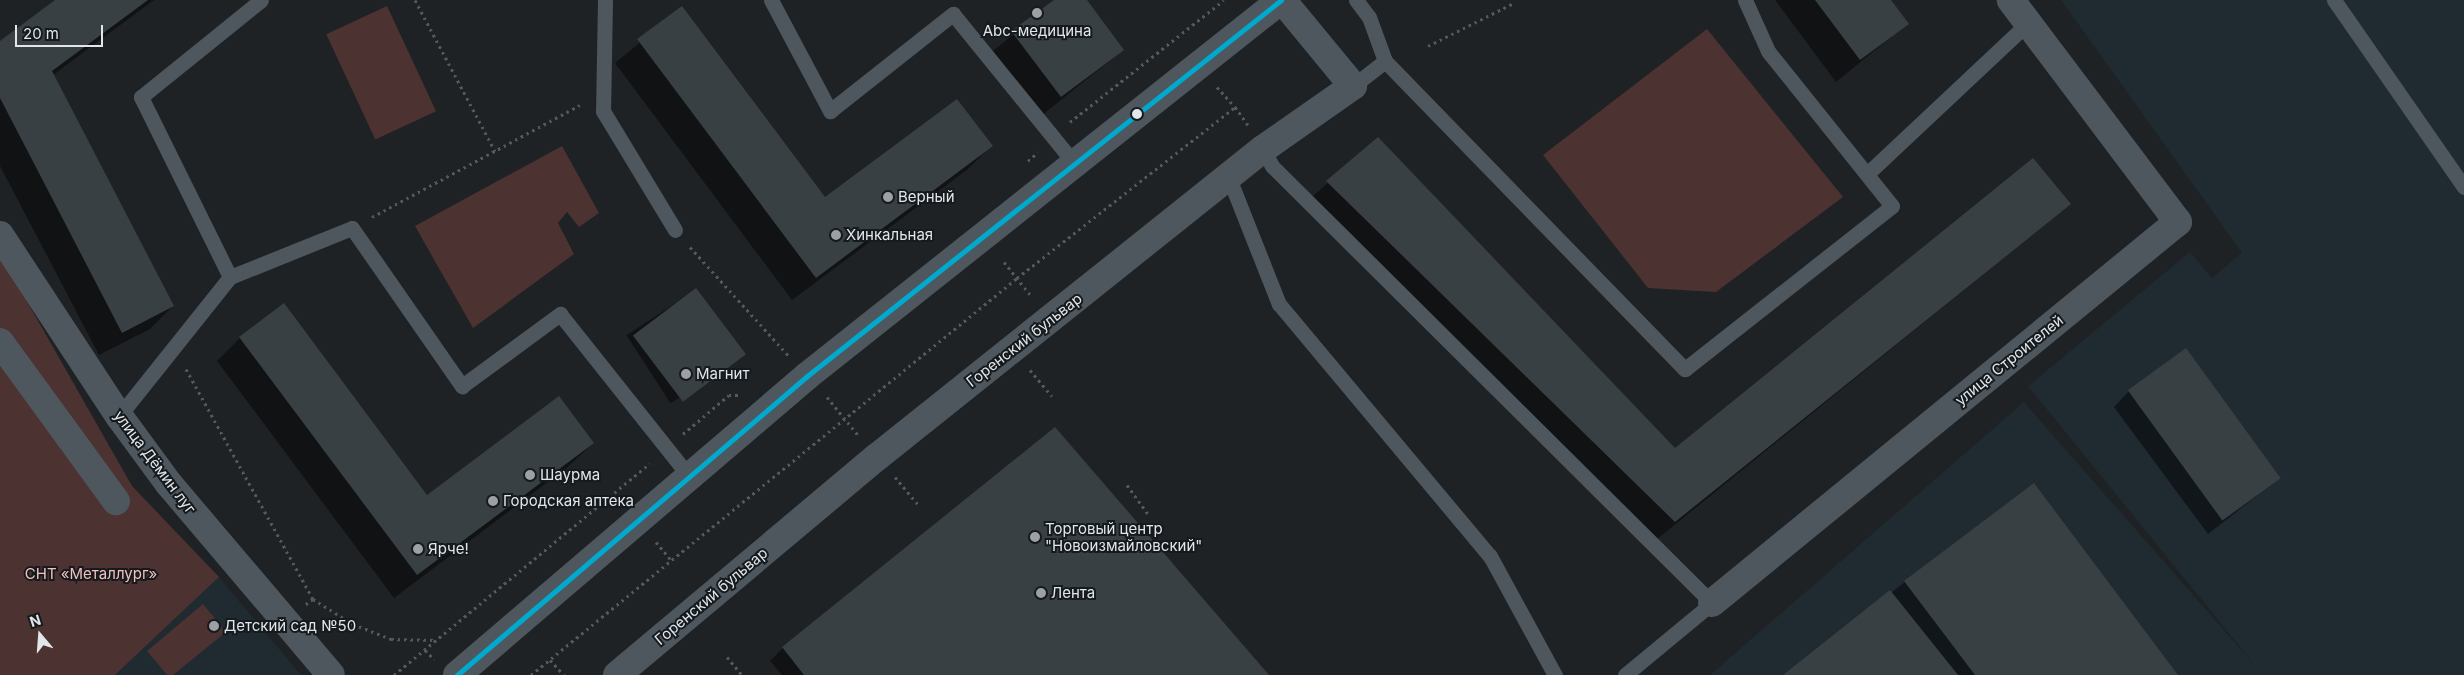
<!DOCTYPE html>
<meta charset="utf-8">
<style>
body{margin:0}
#map{position:relative;width:2464px;height:675px;overflow:hidden;background:#1f2225;font-family:Inter,sans-serif}
div>[style]{position:absolute}
.built>*{inset:0;background:#1f2a31}
.green>*{inset:0;background:#4c3231;transform-origin:0 0}
.shadow>*{inset:0;background:#0007;transform-origin:0 0}
.building>*{inset:0;background:#394044;transform-origin:0 0}
.path>*{height:3px;margin-top:-1.5px;transform-origin:0;background:repeating-linear-gradient(90deg,#53595f 0 2.5px,transparent 0 6.5px)}
.service>*{height:15px;margin:-7.5px;padding:0 7.5px;transform-origin:7.5px;border-radius:7.5px;background:#4e575e}
.minor>*{height:28px;margin:-14px;padding:0 14px;transform-origin:14px;border-radius:14px;background:#4e575e}
.bus-1>*{height:5px;margin:-2.5px;padding:0 2.5px;transform-origin:2.5px;border-radius:2.5px;background:#00a9ce}
.dots>*{width:14px;height:14px;translate:-50% -50%;box-sizing:border-box;border:2px solid #141a1e;border-radius:50%}
span{translate:-50% -50%;white-space:nowrap;text-align:center;line-height:1.15;-webkit-text-stroke:4px #141a1e;paint-order:stroke}
.poi-label{font-size:15px;color:#e3e6e9}
.left{translate:0 -50%;text-align:left}
.street-label{font-size:15px;color:#e3e6e9}
.park-label{font-size:15px;color:#f7c0bc}
.north{position:absolute;left:15px;top:610px;width:50px;height:50px;-webkit-text-stroke:4px #141a1e;paint-order:stroke;rotate:342deg;font-size:14px;font-weight:700;line-height:20px;text-align:center;color:#e3e6e9}
.north::after{content:'';display:block;margin:auto;width:18px;height:22px;background:#e3e6e9;clip-path:polygon(50% 0,100% 100%,50% 72%,0 100%)}
.scale{position:absolute;left:15px;top:25px;width:88px;height:22px;box-sizing:border-box;border:2px solid #e3e6e9;border-top:0;padding-left:6px;font-size:15px;line-height:18px;white-space:nowrap;color:#e3e6e9;-webkit-text-stroke:4px #141a1e;paint-order:stroke}
</style>
<div id="map">
<div class="built">
<div style="clip-path:polygon(2061px 0,2464px 0,2464px 675px,1710px 675px,2024px 402px,2258px 669px,2028px 386px,2190px 252px,2212px 278px,2242px 253px)"></div>
<div style="clip-path:polygon(219px 577px,301px 675px,115px 675px)"></div>
</div>
<div class="green">
<div style="left:387px;top:6px;width:116px;height:67px;rotate:65deg"></div>
<div style="clip-path:polygon(1707px 29px,1843px 197px,1716px 292px,1648px 288px,1543px 155px)"></div>
<div style="clip-path:polygon(562px 146px,599px 213px,579px 227px,567px 212px,558px 223px,574px 254px,473px 328px,415px 226px)"></div>
<div style="clip-path:polygon(0 254px,132px 486px,219px 577px,115px 675px,0 675px)"></div>
<div style="clip-path:polygon(203px 604px,226px 632px,173px 675px,167px 675px,147px 651px)"></div>
</div>
<div class="shadow">
<div style="clip-path:polygon(57px 0,154px 0,53px 75px,173px 306px,150px 329px,99px 355px,0 166px,0 42px)"></div>
<div style="clip-path:polygon(1055px 0,1085px 0,1123px 50px,1041px 116px,993px 51px)"></div>
<div style="clip-path:polygon(1775px 0,1889px 0,1907px 24px,1836px 82px)"></div>
<div style="clip-path:polygon(682px 8px,825px 199px,991px 146px,968px 169px,792px 300px,615px 63px)"></div>
<div style="clip-path:polygon(1378px 138px,1675px 450px,2070px 204px,1651px 544px,1303px 205px)"></div>
<div style="left:696px;top:290px;width:81px;height:83px;rotate:57deg"></div>
<div style="clip-path:polygon(240px 338px,427px 497px,593px 443px,569px 466px,394px 598px,217px 361px)"></div>
<div style="clip-path:polygon(2129px 391px,2280px 478px,2208px 534px,2114px 407px)"></div>
<div style="clip-path:polygon(1055px 428px,1268px 675px,782px 675px,770px 661px,783px 648px)"></div>
<div style="clip-path:polygon(1905px 582px,2177px 675px,1785px 675px)"></div>
</div>
<div class="building">
<div style="clip-path:polygon(55px 0,148px 0,52px 71px,174px 306px,122px 333px,0 98px,0 41px)"></div>
<div style="clip-path:polygon(1054px 0,1087px 0,1124px 50px,1061px 97px,1011px 31px)"></div>
<div style="clip-path:polygon(1815px 0,1891px 0,1909px 24px,1860px 60px)"></div>
<div style="clip-path:polygon(682px 6px,825px 197px,957px 99px,993px 146px,816px 278px,637px 39px)"></div>
<div style="clip-path:polygon(1378px 137px,1675px 448px,2033px 158px,2071px 204px,1675px 522px,1326px 181px)"></div>
<div style="left:696px;top:288px;width:83px;height:79px;rotate:53deg"></div>
<div style="clip-path:polygon(284px 303px,427px 495px,559px 396px,594px 443px,417px 575px,239px 337px)"></div>
<div style="left:2186px;top:348px;width:161px;height:72px;rotate:54deg"></div>
<div style="clip-path:polygon(1055px 427px,1269px 675px,804px 675px,782px 647px)"></div>
<div style="clip-path:polygon(2034px 483px,2178px 675px,1975px 675px,1904px 581px)"></div>
<div style="clip-path:polygon(1890px 590px,1958px 675px,1783px 675px)"></div>
</div>
<div class="path">
<div style="left:415px;top:0;width:171px;rotate:62.1deg"></div>
<div style="left:1428px;top:46px;width:94px;rotate:-26.6deg"></div>
<div style="left:1217px;top:87px;width:27px;rotate:48deg"></div>
<div style="left:1070px;top:122px;width:196px;rotate:-38.4deg"></div>
<div style="left:1028px;top:161px;width:13px;rotate:-42deg"></div>
<div style="left:372px;top:217px;width:236px;rotate:-28.3deg"></div>
<div style="left:690px;top:247px;width:146px;rotate:47.8deg"></div>
<div style="left:1004px;top:262px;width:45px;rotate:51.3deg"></div>
<div style="left:186px;top:369px;width:263px;rotate:61.1deg"></div>
<div style="left:313px;top:599px;width:9px;rotate:144deg"></div>
<div style="left:1030px;top:370px;width:34px;rotate:50deg"></div>
<div style="left:827px;top:397px;width:49px;rotate:50.8deg"></div>
<div style="left:683px;top:434px;width:60px;rotate:-40.3deg"></div>
<div style="left:729px;top:395px;width:10px"></div>
<div style="left:895px;top:477px;width:35px;rotate:50deg"></div>
<div style="left:1127px;top:485px;width:37px;rotate:54deg"></div>
<div style="left:656px;top:542px;width:25px;rotate:50deg"></div>
<div style="left:313px;top:599px;width:47px;rotate:32deg"></div>
<div style="left:353px;top:624px;width:41px;rotate:21.5deg"></div>
<div style="left:391px;top:639px;width:44px;rotate:1.3deg"></div>
<div style="left:425px;top:650px;width:13px;rotate:45deg"></div>
<div style="left:727px;top:657px;width:23px;rotate:50deg"></div>
<div style="left:550px;top:660px;width:21px;rotate:47deg"></div>
<div style="left:394px;top:675px;width:332px;rotate:-39.6deg"></div>
<div style="left:531px;top:675px;width:628px;rotate:-39.24deg"></div>
<div style="left:1017px;top:278px;width:277px;rotate:-38.1deg"></div>
<div style="left:1235px;top:107px;width:22px;rotate:54deg"></div>
</div>
<div class="service">
<div style="left:605px;top:0;width:111px;rotate:91deg"></div>
<div style="left:603px;top:111px;width:139px;rotate:58.8deg"></div>
<div style="left:771px;top:0;width:126px;rotate:62deg"></div>
<div style="left:830px;top:111px;width:157px;rotate:-38.3deg"></div>
<div style="left:953px;top:14px;width:192px;rotate:50.9deg"></div>
<div style="left:1356px;top:0;width:21px;rotate:53deg"></div>
<div style="left:1369px;top:17px;width:47px;rotate:70deg"></div>
<div style="left:2334px;top:0;width:228px;rotate:55.2deg"></div>
<div style="left:1353px;top:86px;width:41px;rotate:-38deg"></div>
<div style="left:1385px;top:61px;width:430px;rotate:45.8deg"></div>
<div style="left:1685px;top:369px;width:263px;rotate:-38.2deg"></div>
<div style="left:1892px;top:206px;width:198px;rotate:-128.7deg"></div>
<div style="left:1768px;top:51px;width:56px;rotate:-114.3deg"></div>
<div style="left:1263px;top:149px;width:19px;rotate:62deg"></div>
<div style="left:1272px;top:166px;width:620px;rotate:44.8deg"></div>
<div style="left:1712px;top:603px;width:113px;rotate:140.4deg"></div>
<div style="left:1867px;top:174px;width:221px;rotate:-43.2deg"></div>
<div style="left:1229px;top:178px;width:136px;rotate:68.4deg"></div>
<div style="left:1279px;top:304px;width:329px;rotate:50.1deg"></div>
<div style="left:1490px;top:556px;width:136px;rotate:61.4deg"></div>
<div style="left:230px;top:277px;width:201px;rotate:-116.3deg"></div>
<div style="left:141px;top:97px;width:154px;rotate:-38.9deg"></div>
<div style="left:119px;top:416px;width:178px;rotate:-51.4deg"></div>
<div style="left:230px;top:277px;width:131px;rotate:-21.9deg"></div>
<div style="left:352px;top:228px;width:193px;rotate:55.2deg"></div>
<div style="left:462px;top:386px;width:122px;rotate:-36.3deg"></div>
<div style="left:560px;top:314px;width:207px;rotate:51.5deg"></div>
</div>
<div class="minor">
<div style="left:0;top:235px;width:217px;rotate:56.7deg"></div>
<div style="left:119px;top:416px;width:84px;rotate:53.7deg"></div>
<div style="left:169px;top:484px;width:250px;rotate:49.7deg"></div>
<div style="left:0;top:342px;width:197px;rotate:53.9deg"></div>
<div style="left:1712px;top:603px;width:602px;rotate:-39.27deg"></div>
<div style="left:2178px;top:222px;width:278px;rotate:-127deg"></div>
<div style="left:457px;top:675px;width:460px;rotate:-40.5deg"></div>
<div style="left:807px;top:376px;width:605px;rotate:-38.42deg"></div>
<div style="left:617px;top:675px;width:339px;rotate:-40deg"></div>
<div style="left:877px;top:457px;width:494px;rotate:-38.6deg"></div>
<div style="left:1263px;top:149px;width:110px;rotate:-35deg"></div>
<div style="left:1353px;top:86px;width:112px;rotate:-129.5deg"></div>
</div>
<div class="bus-1">
<div style="left:457px;top:675px;width:460px;rotate:-40.5deg"></div>
<div style="left:807px;top:376px;width:605px;rotate:-38.42deg"></div>
</div>
<div class="dots">
<div style="left:1037px;top:13px;background:#9ea1a4"></div>
<div style="left:1137px;top:114px;background:#e3e6e9"></div>
<div style="left:888px;top:197px;background:#9ea1a4"></div>
<div style="left:836px;top:235px;background:#9ea1a4"></div>
<div style="left:686px;top:374px;background:#9ea1a4"></div>
<div style="left:530px;top:475px;background:#9ea1a4"></div>
<div style="left:493px;top:501px;background:#9ea1a4"></div>
<div style="left:1035px;top:537px;background:#9ea1a4"></div>
<div style="left:418px;top:549px;background:#9ea1a4"></div>
<div style="left:1041px;top:593px;background:#9ea1a4"></div>
<div style="left:214px;top:626px;background:#9ea1a4"></div>
</div>
<div class="poi-label">
<span style="left:1037px;top:31px">Abc-медицина</span>
<span class="left" style="left:898px;top:197px">Верный</span>
<span class="left" style="left:846px;top:235px">Хинкальная</span>
<span class="left" style="left:696px;top:374px">Магнит</span>
<span class="left" style="left:540px;top:475px">Шаурма</span>
<span class="left" style="left:503px;top:501px">Городская аптека</span>
<span class="left" style="left:1045px;top:537px">Торговый центр<br>"Новоизмайловский"</span>
<span class="left" style="left:428px;top:549px">Ярче!</span>
<span class="left" style="left:1051px;top:593px">Лента</span>
<span class="left" style="left:224px;top:626px">Детский сад №50</span>
</div>
<div class="street-label">
<span style="left:1024px;top:340px;rotate:-38deg">Горенский бульвар</span>
<span style="left:2009px;top:360px;rotate:-39deg">улица Строителей</span>
<span style="left:155px;top:462px;rotate:53deg">улица Дёмин луг</span>
<span style="left:711px;top:596px;rotate:-40deg">Горенский бульвар</span>
</div>
<div class="park-label">
<span style="left:91px;top:574px">СНТ «Металлург»</span>
</div>
<div class="north">N</div>
<div class="scale">20 m</div>
</div>
